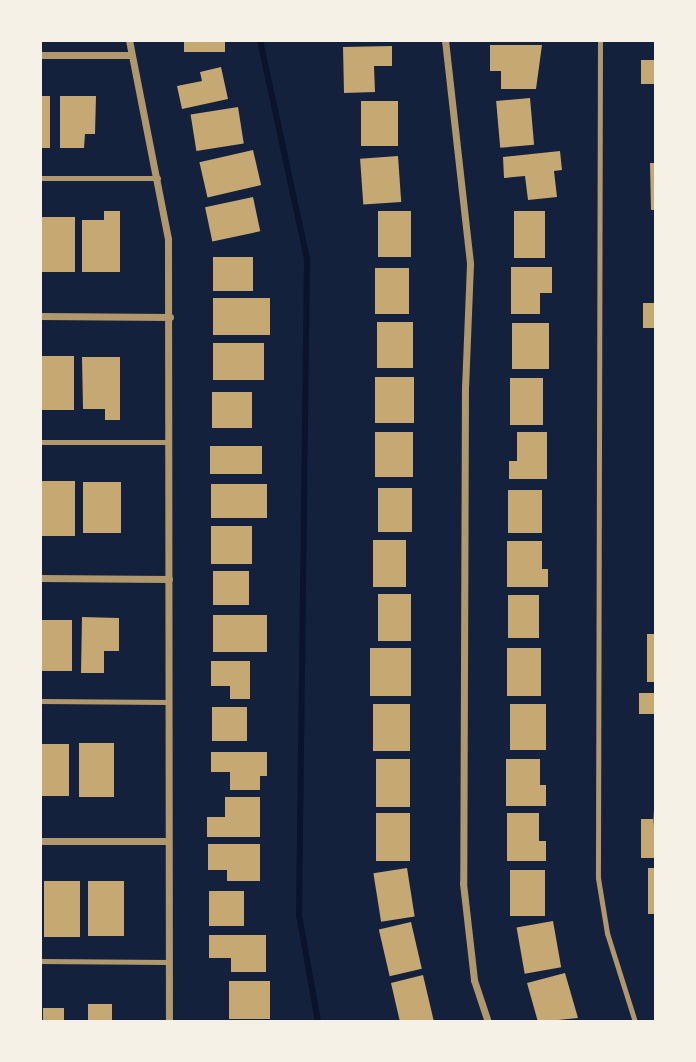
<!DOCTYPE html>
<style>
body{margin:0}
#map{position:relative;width:696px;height:1062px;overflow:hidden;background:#14213d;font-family:"Noto Serif",serif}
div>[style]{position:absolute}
.stream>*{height:6px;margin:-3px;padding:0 3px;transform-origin:3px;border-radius:3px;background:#0b132b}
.building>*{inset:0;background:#c6a872;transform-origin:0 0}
.service>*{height:5px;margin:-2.5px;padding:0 2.5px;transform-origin:2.5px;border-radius:2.5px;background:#b1986c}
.minor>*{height:7px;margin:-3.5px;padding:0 3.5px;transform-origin:3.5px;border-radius:3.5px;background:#b1986c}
span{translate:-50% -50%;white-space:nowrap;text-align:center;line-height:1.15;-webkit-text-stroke:7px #f6f1e7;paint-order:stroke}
.frame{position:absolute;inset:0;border:42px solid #f6f1e7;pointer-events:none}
</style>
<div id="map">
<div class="stream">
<div style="left:260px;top:40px;width:225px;rotate:77.9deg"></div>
<div style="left:307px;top:260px;width:655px;rotate:90.7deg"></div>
<div style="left:299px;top:915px;width:109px;rotate:79.9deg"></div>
</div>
<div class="building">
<div style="left:184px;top:40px;width:41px;height:12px"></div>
<div style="clip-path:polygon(490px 45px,542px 45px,536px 89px,501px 89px,501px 71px,490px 71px)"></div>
<div style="clip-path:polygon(392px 46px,392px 66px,374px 66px,375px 92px,344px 93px,343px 47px)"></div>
<div style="left:641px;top:60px;width:15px;height:24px"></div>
<div style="clip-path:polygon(221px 67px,228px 99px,182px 109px,177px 86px,202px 81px,200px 72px)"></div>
<div style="left:40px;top:96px;width:10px;height:52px"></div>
<div style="clip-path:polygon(60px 96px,96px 96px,95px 134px,85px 134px,84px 148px,60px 148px)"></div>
<div style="left:530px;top:98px;width:47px;height:34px;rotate:85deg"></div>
<div style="left:361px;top:101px;width:37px;height:45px"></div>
<div style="left:238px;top:107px;width:37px;height:48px;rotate:81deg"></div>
<div style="left:253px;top:150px;width:36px;height:55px;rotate:77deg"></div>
<div style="clip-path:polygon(560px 151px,562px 170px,554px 171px,557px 197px,528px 200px,525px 176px,504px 178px,503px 157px)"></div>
<div style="left:398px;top:156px;width:46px;height:38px;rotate:86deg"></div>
<div style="clip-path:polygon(650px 163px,656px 163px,656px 210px,651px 210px)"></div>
<div style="left:253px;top:197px;width:35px;height:49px;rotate:78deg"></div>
<div style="clip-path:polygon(104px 211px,120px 211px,120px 272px,82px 272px,82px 220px,104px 220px)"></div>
<div style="left:378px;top:211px;width:33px;height:46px"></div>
<div style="left:514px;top:211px;width:31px;height:47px"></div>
<div style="left:40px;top:217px;width:35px;height:55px"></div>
<div style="left:213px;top:257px;width:40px;height:34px"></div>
<div style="clip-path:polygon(511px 267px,552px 267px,552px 293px,540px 293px,540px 314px,511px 314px)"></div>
<div style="left:375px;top:268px;width:34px;height:46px"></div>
<div style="left:213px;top:298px;width:57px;height:37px"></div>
<div style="left:643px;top:303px;width:13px;height:25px"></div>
<div style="left:377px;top:322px;width:36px;height:46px"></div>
<div style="left:512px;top:323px;width:37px;height:46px"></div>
<div style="left:213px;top:343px;width:51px;height:37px"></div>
<div style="left:40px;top:356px;width:34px;height:54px"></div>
<div style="clip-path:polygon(82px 357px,120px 357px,120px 420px,105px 420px,105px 409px,83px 409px)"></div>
<div style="left:375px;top:377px;width:39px;height:46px"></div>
<div style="left:510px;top:378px;width:33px;height:47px"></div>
<div style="left:212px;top:392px;width:40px;height:36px"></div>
<div style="left:375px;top:432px;width:38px;height:45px"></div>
<div style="clip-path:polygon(517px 432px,547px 432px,547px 479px,509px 479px,509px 461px,517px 461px)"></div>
<div style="left:210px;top:446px;width:52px;height:28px"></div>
<div style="left:40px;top:481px;width:35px;height:55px"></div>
<div style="left:83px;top:482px;width:38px;height:51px"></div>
<div style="left:211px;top:484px;width:56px;height:34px"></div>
<div style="left:378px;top:488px;width:34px;height:44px"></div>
<div style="left:508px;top:490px;width:34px;height:43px"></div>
<div style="left:211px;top:526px;width:41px;height:38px"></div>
<div style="left:373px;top:540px;width:33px;height:47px"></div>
<div style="clip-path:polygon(507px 541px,542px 541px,542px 569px,548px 569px,548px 587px,507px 587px)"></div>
<div style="left:213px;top:571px;width:36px;height:34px"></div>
<div style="left:378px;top:594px;width:33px;height:47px"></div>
<div style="left:508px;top:595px;width:31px;height:43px"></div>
<div style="left:213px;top:615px;width:54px;height:37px"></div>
<div style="clip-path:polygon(82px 617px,119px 618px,119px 651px,104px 651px,104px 673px,81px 673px)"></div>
<div style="left:40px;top:620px;width:32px;height:51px"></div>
<div style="left:647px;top:634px;width:9px;height:48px"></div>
<div style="left:370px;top:648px;width:41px;height:48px"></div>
<div style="left:507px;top:648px;width:34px;height:48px"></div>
<div style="clip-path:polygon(211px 661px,250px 661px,250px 699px,230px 699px,230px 686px,211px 686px)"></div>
<div style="left:639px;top:693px;width:17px;height:21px"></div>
<div style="left:373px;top:704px;width:37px;height:47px"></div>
<div style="left:510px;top:704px;width:36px;height:46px"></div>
<div style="left:212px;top:707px;width:35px;height:34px"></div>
<div style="left:79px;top:743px;width:35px;height:54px"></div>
<div style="left:40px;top:744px;width:29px;height:52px"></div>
<div style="clip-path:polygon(211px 752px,267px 752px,267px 776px,260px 776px,260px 790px,230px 790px,230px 772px,211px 772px)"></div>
<div style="left:376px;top:759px;width:34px;height:48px"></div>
<div style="clip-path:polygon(506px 759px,540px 759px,540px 785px,546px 785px,546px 806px,506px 806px)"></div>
<div style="clip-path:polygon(225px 797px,260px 797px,260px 837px,207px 837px,207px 817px,225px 817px)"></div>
<div style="clip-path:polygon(653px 810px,656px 858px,641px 858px,641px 819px,653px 819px)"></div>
<div style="left:376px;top:813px;width:34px;height:48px"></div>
<div style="clip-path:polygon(507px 813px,539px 813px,539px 841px,546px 841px,546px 861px,507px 861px)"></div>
<div style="clip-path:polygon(208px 844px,260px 844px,260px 881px,227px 881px,227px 870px,208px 870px)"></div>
<div style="left:407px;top:868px;width:49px;height:34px;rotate:81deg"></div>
<div style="left:648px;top:868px;width:8px;height:46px"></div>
<div style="left:510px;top:870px;width:35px;height:46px"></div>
<div style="left:44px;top:881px;width:36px;height:56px"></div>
<div style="left:88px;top:881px;width:36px;height:55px"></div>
<div style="left:209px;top:891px;width:35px;height:35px"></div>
<div style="left:553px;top:921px;width:47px;height:37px;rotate:80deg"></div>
<div style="left:411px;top:922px;width:48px;height:33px;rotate:77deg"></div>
<div style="clip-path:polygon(209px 935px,266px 935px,266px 972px,231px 972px,231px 958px,209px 958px)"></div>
<div style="clip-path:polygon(565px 973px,578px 1018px,538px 1022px,527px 983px)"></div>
<div style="clip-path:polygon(423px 975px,434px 1022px,400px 1022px,391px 983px)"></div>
<div style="left:229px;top:981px;width:41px;height:38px"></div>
<div style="left:88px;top:1004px;width:24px;height:18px"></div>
<div style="left:43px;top:1008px;width:21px;height:14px"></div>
</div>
<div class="service">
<div style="left:600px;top:40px;width:838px;rotate:90.14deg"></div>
<div style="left:598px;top:878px;width:56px;rotate:80.7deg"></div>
<div style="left:607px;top:933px;width:93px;rotate:72.5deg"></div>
<div style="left:40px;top:178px;width:118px"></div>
<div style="left:40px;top:442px;width:129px"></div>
<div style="left:40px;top:701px;width:128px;rotate:0.4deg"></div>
<div style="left:40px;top:961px;width:128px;rotate:0.4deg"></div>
</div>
<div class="minor">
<div style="left:129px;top:40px;width:203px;rotate:78.9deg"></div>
<div style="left:168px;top:239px;width:783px;rotate:89.93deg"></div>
<div style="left:445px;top:40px;width:225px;rotate:83.6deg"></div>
<div style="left:470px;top:264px;width:122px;rotate:92.3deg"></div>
<div style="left:465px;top:386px;width:497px;rotate:90.2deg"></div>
<div style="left:463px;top:883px;width:98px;rotate:83.5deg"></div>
<div style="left:474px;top:980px;width:44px;rotate:71.6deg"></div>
<div style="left:40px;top:55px;width:89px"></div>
<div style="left:40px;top:316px;width:130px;rotate:0.4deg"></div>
<div style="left:40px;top:578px;width:129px;rotate:0.4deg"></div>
<div style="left:40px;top:841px;width:127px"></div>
</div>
<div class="frame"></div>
</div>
